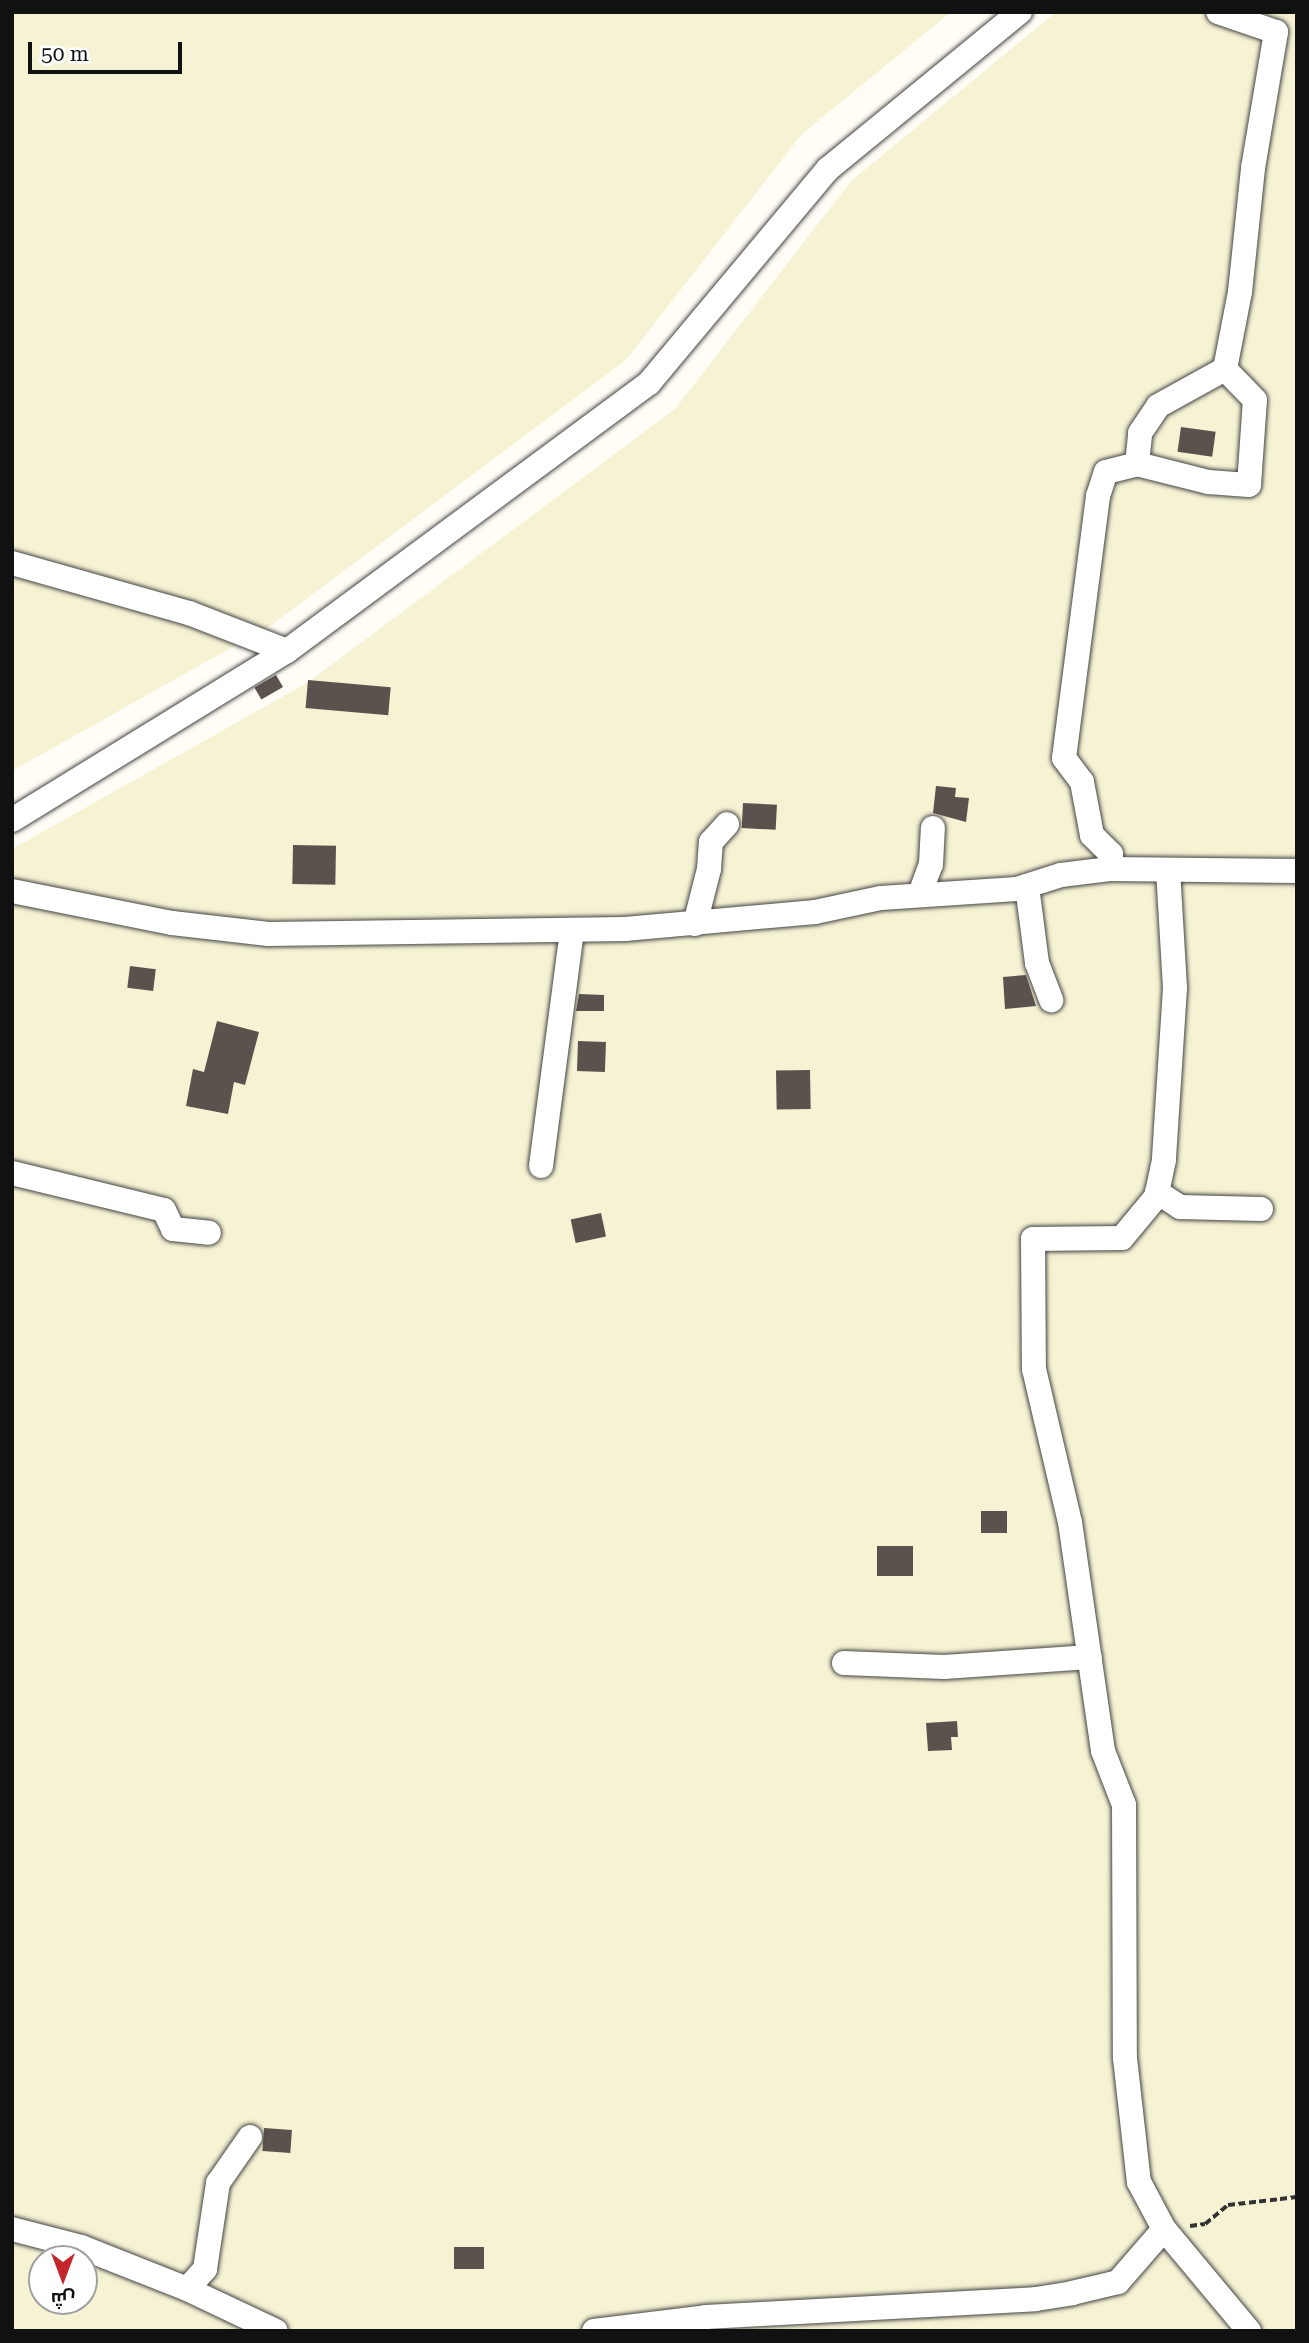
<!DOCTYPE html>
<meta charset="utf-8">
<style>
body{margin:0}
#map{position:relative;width:1309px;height:2343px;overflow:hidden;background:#fffdf5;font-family:"Roboto Serif",Cairo,serif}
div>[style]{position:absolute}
.farmland>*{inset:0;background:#f6f3d4}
.building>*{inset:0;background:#5a524d;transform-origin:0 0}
.path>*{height:3.5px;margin-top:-1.75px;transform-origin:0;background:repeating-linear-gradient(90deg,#333 0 7px,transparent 0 10.5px)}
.roads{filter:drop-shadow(0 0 2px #444) drop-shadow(0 0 2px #444)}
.minor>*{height:24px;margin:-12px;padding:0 12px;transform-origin:12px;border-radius:12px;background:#fff}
span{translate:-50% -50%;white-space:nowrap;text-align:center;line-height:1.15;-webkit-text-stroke:7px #fff;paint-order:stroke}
.frame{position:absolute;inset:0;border:14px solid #111;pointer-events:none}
.north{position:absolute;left:28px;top:2245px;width:70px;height:70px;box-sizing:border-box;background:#fff;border:2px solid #a0a0a0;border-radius:50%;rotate:180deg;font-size:19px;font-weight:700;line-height:28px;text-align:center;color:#111}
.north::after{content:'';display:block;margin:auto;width:24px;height:32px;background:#c4262e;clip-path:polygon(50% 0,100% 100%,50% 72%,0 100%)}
.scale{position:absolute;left:28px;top:42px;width:154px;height:32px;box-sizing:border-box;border:4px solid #111;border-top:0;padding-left:9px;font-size:21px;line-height:24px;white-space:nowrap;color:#111;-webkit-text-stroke:5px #fff;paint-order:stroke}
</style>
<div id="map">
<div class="farmland">
<div style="clip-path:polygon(12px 12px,951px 12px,802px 134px,626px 360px,270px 626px,12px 771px)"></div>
<div style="clip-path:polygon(evenodd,1056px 12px,1297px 12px,1297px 2331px,12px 2331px,12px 849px,307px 683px,675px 409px,851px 181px,1056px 12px,42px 2259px,84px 2259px,84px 2301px,42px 2301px,42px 2259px)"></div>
</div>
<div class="building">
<div style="left:1181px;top:427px;width:35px;height:25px;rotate:8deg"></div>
<div style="left:276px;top:675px;width:14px;height:25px;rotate:60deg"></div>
<div style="left:308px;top:680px;width:83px;height:28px;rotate:5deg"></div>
<div style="clip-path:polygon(936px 786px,956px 788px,955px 797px,969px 798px,966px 822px,933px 813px)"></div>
<div style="left:743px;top:803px;width:34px;height:25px;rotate:3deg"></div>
<div style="left:293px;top:845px;width:43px;height:39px;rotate:1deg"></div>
<div style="left:130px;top:966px;width:26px;height:22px;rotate:7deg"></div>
<div style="clip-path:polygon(1026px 975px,1036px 1006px,1005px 1009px,1003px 977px)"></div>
<div style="clip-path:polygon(579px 994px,604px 995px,604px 1011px,576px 1011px)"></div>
<div style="clip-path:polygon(217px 1021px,259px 1032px,245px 1085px,234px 1082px,228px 1114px,186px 1106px,193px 1069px,204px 1072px)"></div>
<div style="left:578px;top:1041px;width:28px;height:30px;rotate:2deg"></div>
<div style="left:810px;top:1070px;width:39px;height:34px;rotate:89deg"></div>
<div style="left:601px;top:1213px;width:24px;height:31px;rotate:78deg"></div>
<div style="left:981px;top:1511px;width:26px;height:22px"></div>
<div style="left:877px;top:1546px;width:36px;height:30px"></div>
<div style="clip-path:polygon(957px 1721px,958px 1737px,951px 1737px,952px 1750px,928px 1751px,926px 1723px)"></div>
<div style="left:264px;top:2128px;width:28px;height:23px;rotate:4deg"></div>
<div style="left:484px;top:2247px;width:22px;height:30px;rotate:90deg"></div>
</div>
<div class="path">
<div style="left:1190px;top:2226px;width:15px;rotate:-8deg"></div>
<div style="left:1205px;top:2224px;width:30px;rotate:-40deg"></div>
<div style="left:1228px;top:2205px;width:69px;rotate:-6.6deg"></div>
</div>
<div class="roads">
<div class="minor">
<div style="left:1137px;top:464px;width:31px;rotate:-84deg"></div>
<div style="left:1140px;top:433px;width:32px;rotate:-56deg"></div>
<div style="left:1158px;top:406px;width:77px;rotate:-28.9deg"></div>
<div style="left:1225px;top:369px;width:78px;rotate:-79deg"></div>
<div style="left:1240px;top:292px;width:125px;rotate:-84deg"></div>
<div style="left:1253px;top:168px;width:138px;rotate:-80.4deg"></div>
<div style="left:1276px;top:32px;width:61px;rotate:-161deg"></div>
<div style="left:12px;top:563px;width:184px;rotate:15.8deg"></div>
<div style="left:189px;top:613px;width:105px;rotate:21.2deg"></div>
<div style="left:12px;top:820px;width:323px;rotate:-31.6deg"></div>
<div style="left:287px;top:651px;width:450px;rotate:-36.5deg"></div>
<div style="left:649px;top:383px;width:279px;rotate:-50.1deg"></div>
<div style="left:828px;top:169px;width:248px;rotate:-39.3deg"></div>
<div style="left:1110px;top:869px;width:15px;rotate:-86deg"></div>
<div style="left:1111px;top:854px;width:27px;rotate:-135deg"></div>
<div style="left:1092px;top:835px;width:54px;rotate:-100.7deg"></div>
<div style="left:1082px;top:782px;width:30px;rotate:-127deg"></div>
<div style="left:1064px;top:758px;width:264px;rotate:-82.6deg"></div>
<div style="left:1098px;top:496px;width:25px;rotate:-72deg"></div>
<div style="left:1106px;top:472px;width:32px;rotate:-14deg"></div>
<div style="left:1137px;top:464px;width:73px;rotate:14.2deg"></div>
<div style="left:1208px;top:482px;width:41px;rotate:4.2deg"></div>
<div style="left:1249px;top:485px;width:85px;rotate:-86deg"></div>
<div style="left:1255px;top:400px;width:43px;rotate:-134.1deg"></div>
<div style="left:1168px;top:870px;width:118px;rotate:86.6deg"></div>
<div style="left:1175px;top:988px;width:172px;rotate:93.7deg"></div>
<div style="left:1164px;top:1160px;width:38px;rotate:102deg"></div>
<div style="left:1156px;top:1197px;width:53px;rotate:129.7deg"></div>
<div style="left:1122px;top:1238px;width:89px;rotate:179.4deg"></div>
<div style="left:1033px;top:1239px;width:130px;rotate:89.6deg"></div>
<div style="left:1034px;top:1369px;width:157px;rotate:76.8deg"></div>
<div style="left:1070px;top:1522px;width:231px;rotate:81.8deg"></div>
<div style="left:1103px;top:1751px;width:58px;rotate:68.7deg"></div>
<div style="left:1124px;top:1805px;width:253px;rotate:89.8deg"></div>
<div style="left:1125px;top:2058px;width:125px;rotate:83.6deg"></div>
<div style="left:1139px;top:2182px;width:53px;rotate:62deg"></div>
<div style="left:1164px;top:2229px;width:133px;rotate:50.2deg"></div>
<div style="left:1027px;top:886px;width:78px;rotate:82.6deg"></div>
<div style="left:1037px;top:963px;width:40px;rotate:69deg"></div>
<div style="left:12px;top:891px;width:163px;rotate:11.3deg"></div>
<div style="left:172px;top:923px;width:97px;rotate:6.5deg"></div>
<div style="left:268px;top:934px;width:357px;rotate:-0.8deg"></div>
<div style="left:625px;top:929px;width:191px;rotate:-5.1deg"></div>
<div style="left:815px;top:912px;width:67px;rotate:-12deg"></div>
<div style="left:881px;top:898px;width:136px;rotate:-3.8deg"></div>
<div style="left:1017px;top:889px;width:46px;rotate:-17.7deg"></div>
<div style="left:1061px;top:875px;width:49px;rotate:-7deg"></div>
<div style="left:1110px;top:869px;width:187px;rotate:0.6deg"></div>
<div style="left:920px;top:894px;width:32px;rotate:-70deg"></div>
<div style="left:931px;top:864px;width:36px;rotate:-87deg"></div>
<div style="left:695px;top:924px;width:57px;rotate:-75.7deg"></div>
<div style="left:709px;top:869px;width:27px;rotate:-86deg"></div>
<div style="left:711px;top:842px;width:24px;rotate:-48deg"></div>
<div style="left:541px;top:1166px;width:238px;rotate:-82.5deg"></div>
<div style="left:12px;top:1173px;width:156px;rotate:13.7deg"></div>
<div style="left:164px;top:1210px;width:21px;rotate:65deg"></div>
<div style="left:173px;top:1229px;width:36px;rotate:6deg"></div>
<div style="left:1157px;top:1192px;width:27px;rotate:33deg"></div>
<div style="left:1180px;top:1207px;width:81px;rotate:1.4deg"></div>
<div style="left:844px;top:1663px;width:100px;rotate:2.3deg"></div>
<div style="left:944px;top:1667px;width:146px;rotate:-3.9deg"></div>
<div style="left:12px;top:2229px;width:71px;rotate:14.6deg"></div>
<div style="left:81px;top:2247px;width:114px;rotate:21.6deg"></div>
<div style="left:187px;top:2289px;width:98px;rotate:25.3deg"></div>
<div style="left:187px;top:2289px;width:27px;rotate:-48deg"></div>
<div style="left:205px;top:2269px;width:87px;rotate:-81.4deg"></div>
<div style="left:218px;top:2183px;width:56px;rotate:-55.2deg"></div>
<div style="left:594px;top:2331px;width:113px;rotate:-7.1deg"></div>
<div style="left:706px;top:2317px;width:330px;rotate:-3.1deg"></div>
<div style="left:1036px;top:2299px;width:36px;rotate:-9deg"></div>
<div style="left:1072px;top:2293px;width:47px;rotate:-13.4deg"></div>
<div style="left:1118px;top:2282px;width:70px;rotate:-49deg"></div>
</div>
</div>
<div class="frame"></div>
<div class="north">ش</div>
<div class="scale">50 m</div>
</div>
